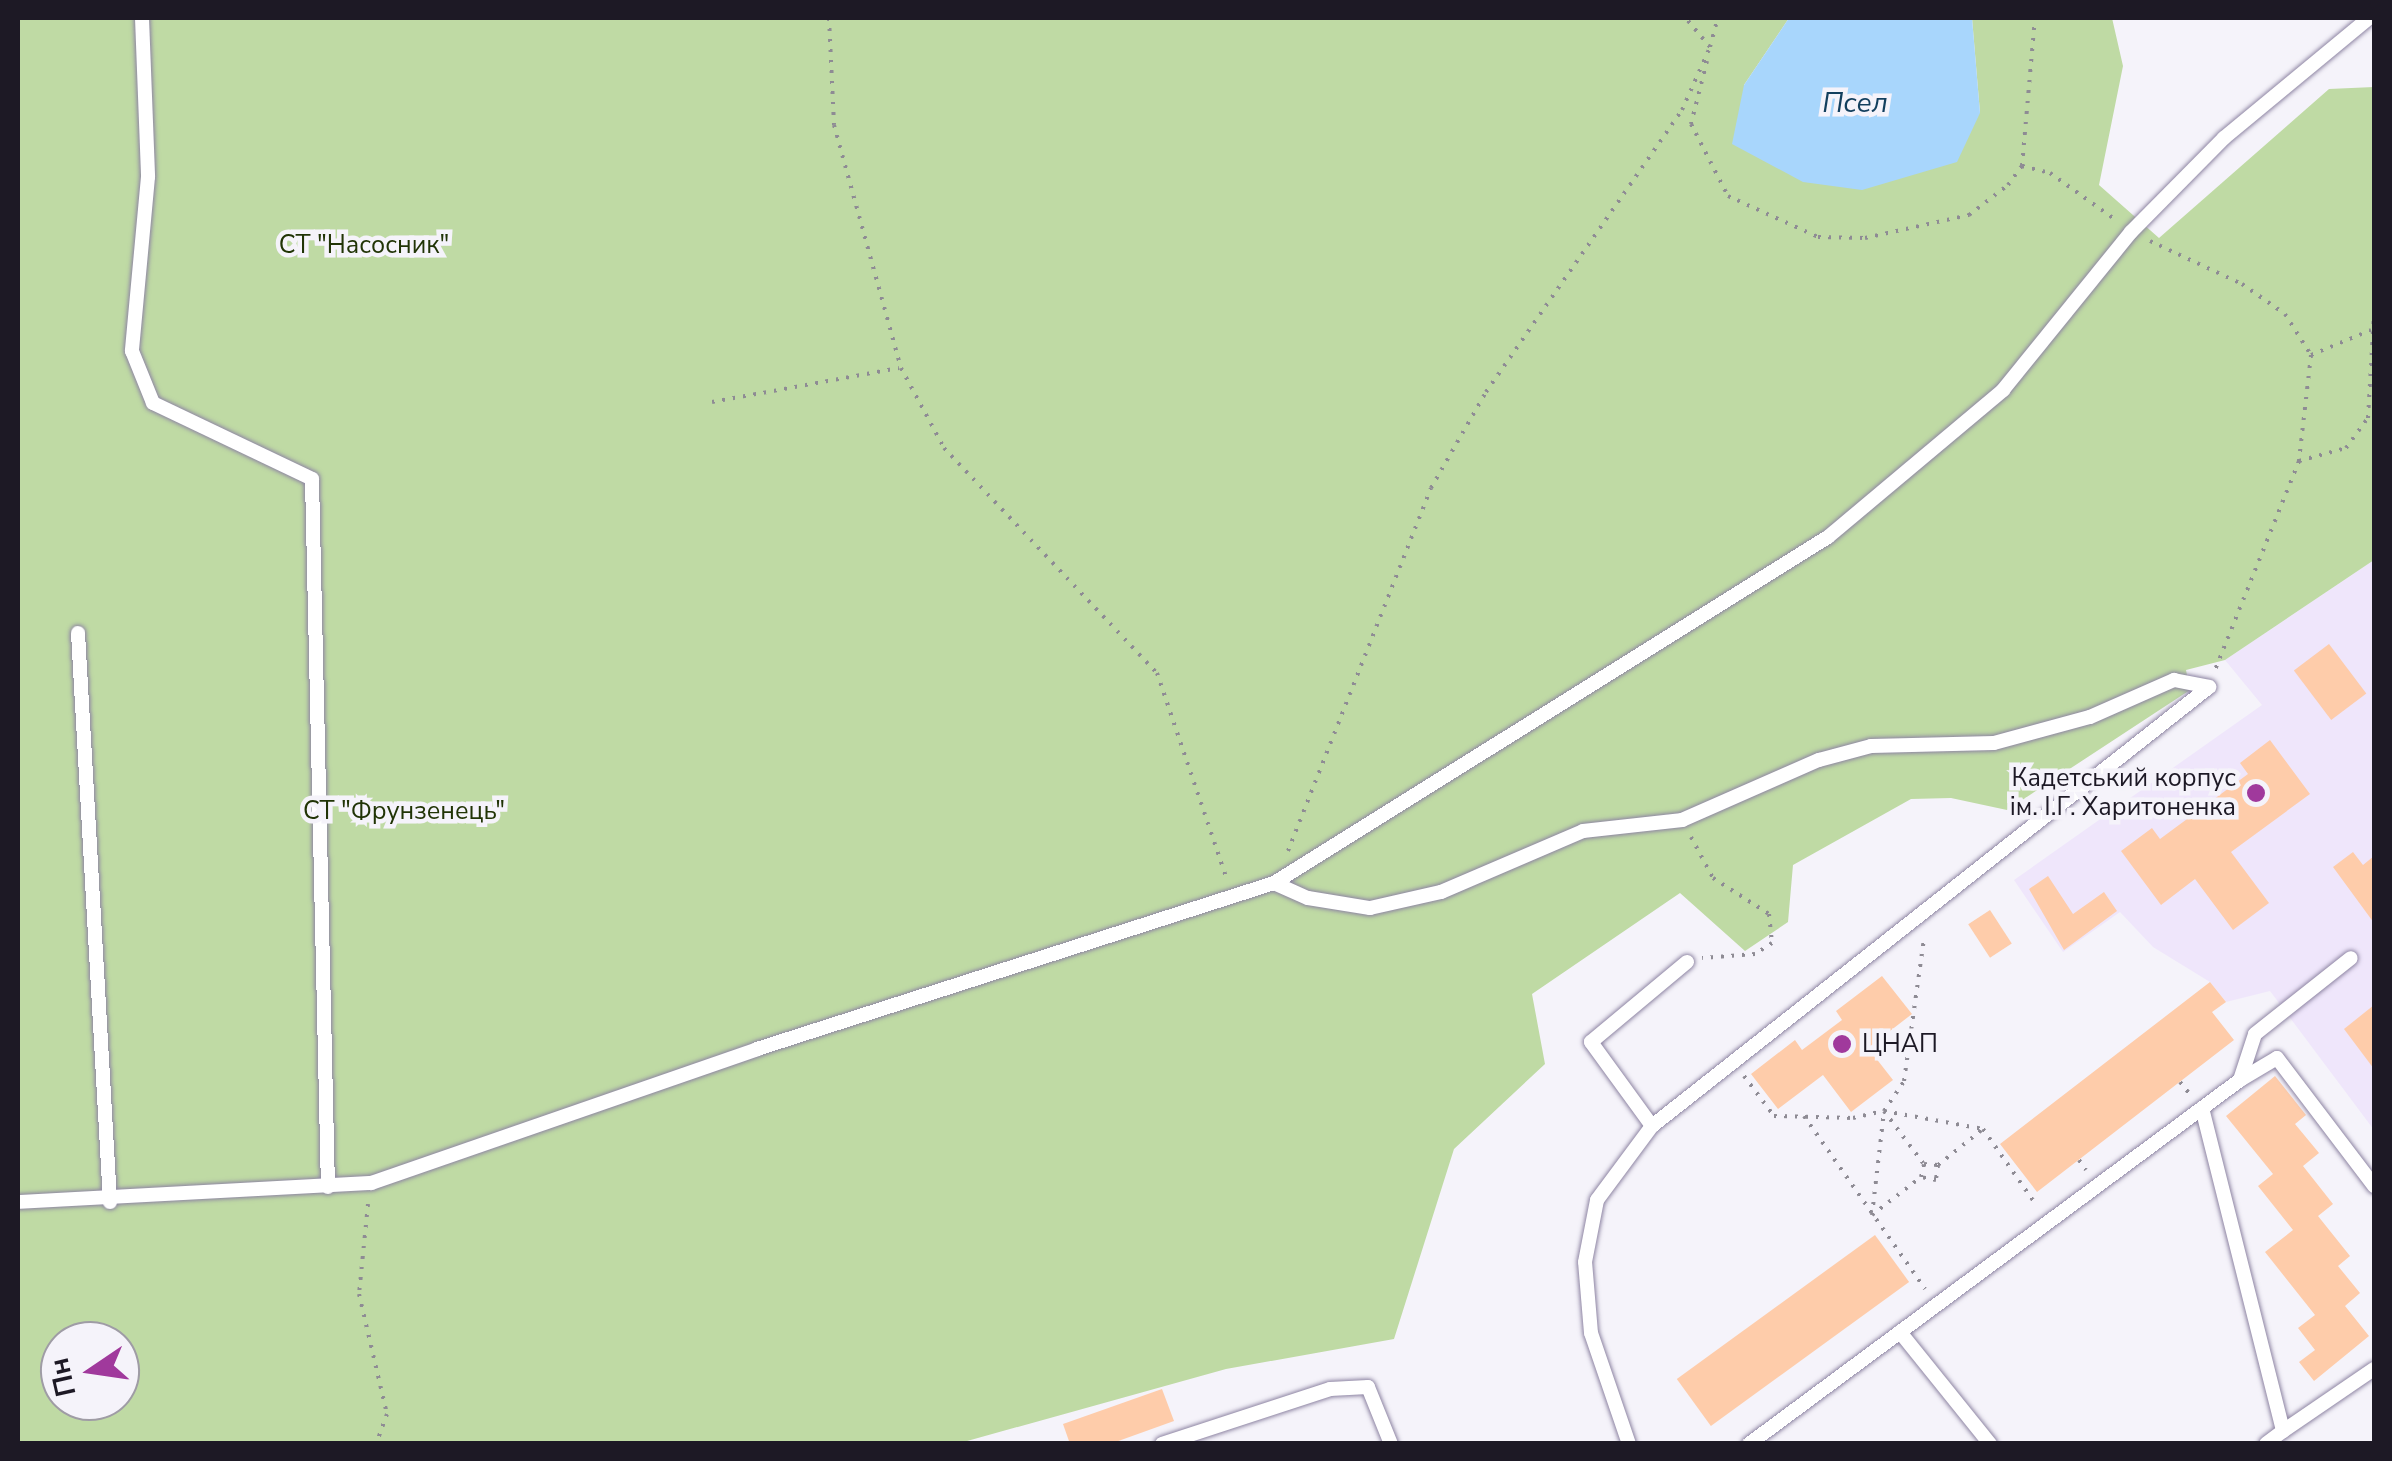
<!DOCTYPE html>
<meta charset="utf-8">
<style>
body{margin:0}
#map{position:relative;width:2392px;height:1461px;overflow:hidden;background:#f5f3fa;font-family:"Nunito Sans",sans-serif}
div>[style]{position:absolute}
.education>*{inset:0;background:#efe6fb}
.green>*{inset:0;background:#bfdaa4}
.water>*{inset:0;background:#a8d6fc}
.building>*{inset:0;background:#feccaa;transform-origin:0 0}
.path>*{height:4px;margin-top:-2px;transform-origin:0;background:repeating-linear-gradient(90deg,#8e8b94 0 2.5px,transparent 0 10.5px)}
.roads{filter:drop-shadow(0 0 2px #8e85a3) drop-shadow(0 0 2px #8e85a3)}
.lane>*{height:14px;margin:-7px;padding:0 7px;transform-origin:7px;border-radius:7px;background:#fff}
.dots>*{width:28px;height:28px;translate:-50% -50%;box-sizing:border-box;border:5px solid #f5f3fa;border-radius:50%}
span{translate:-50% -50%;white-space:nowrap;text-align:center;line-height:1.15;-webkit-text-stroke:9px #f5f3fa;paint-order:stroke}
.park-label{font-size:25px;color:#213406}
.poi-label{font-size:25px;color:#1d1925}
.right{translate:-100% -50%;text-align:right}
.left{translate:0 -50%;text-align:left}
.water-label{font-size:28px;color:#133f5e;font-style:italic}
.frame{position:absolute;inset:0;border:20px solid #1d1925;pointer-events:none}
.north{position:absolute;left:40px;top:1321px;width:100px;height:100px;box-sizing:border-box;background:#f5f3fa;border:2px solid #9f9ca5;border-radius:50%;rotate:257deg;font-size:28px;font-weight:700;line-height:40px;text-align:center;color:#1d1925}
.north::after{content:'';display:block;margin:auto;width:35px;height:45px;background:#a0399c;clip-path:polygon(50% 0,100% 100%,50% 72%,0 100%)}
</style>
<div id="map">
<div class="education">
<div style="clip-path:polygon(2374px 560px,2374px 1130px,2270px 991px,2226px 1002px,2210px 982px,2153px 947px,2120px 912px,2063px 952px,2014px 880px,2262px 705px,2225px 660px)"></div>
</div>
<div class="green">
<div style="clip-path:polygon(evenodd,18px 18px,1789px 18px,1744px 85px,1980px 113px,1972px 18px,2112px 18px,2123px 66px,2099px 185px,2159px 238px,2329px 89px,2374px 87px,2374px 560px,2225px 660px,2186px 670px,2190px 690px,2007px 810px,1951px 798px,1911px 799px,1793px 865px,1788px 922px,1745px 951px,1680px 893px,1532px 994px,1545px 1064px,1454px 1149px,1394px 1339px,1226px 1369px,960px 1443px,18px 1443px,18px 18px,60px 1341px,120px 1341px,120px 1401px,60px 1401px,60px 1341px)"></div>
</div>
<div class="water">
<div style="clip-path:polygon(1789px 18px,1972px 18px,1980px 113px,1957px 162px,1862px 190px,1803px 182px,1732px 144px,1744px 85px)"></div>
</div>
<div class="building">
<div style="left:2329px;top:644px;width:62px;height:44px;rotate:53deg"></div>
<div style="clip-path:polygon(2270px 740px,2310px 794px,2231px 852px,2269px 903px,2233px 930px,2195px 879px,2161px 905px,2121px 851px,2152px 828px,2160px 839px,2248px 774px,2240px 763px)"></div>
<div style="clip-path:polygon(2353px 852px,2363px 865px,2374px 856px,2374px 923px,2333px 867px)"></div>
<div style="clip-path:polygon(2048px 876px,2073px 914px,2104px 892px,2117px 911px,2064px 950px,2029px 889px)"></div>
<div style="left:1990px;top:910px;width:40px;height:26px;rotate:57deg"></div>
<div style="clip-path:polygon(1882px 976px,1912px 1014px,1868px 1048px,1893px 1080px,1851px 1112px,1823px 1075px,1778px 1109px,1751px 1074px,1795px 1040px,1802px 1050px,1842px 1020px,1836px 1011px)"></div>
<div style="clip-path:polygon(2210px 982px,2226px 1002px,2212px 1012px,2234px 1040px,2037px 1192px,2000px 1144px)"></div>
<div style="clip-path:polygon(2374px 1005px,2374px 1069px,2344px 1029px)"></div>
<div style="clip-path:polygon(2275px 1076px,2306px 1115px,2295px 1124px,2319px 1153px,2303px 1166px,2333px 1204px,2318px 1216px,2350px 1256px,2338px 1266px,2360px 1293px,2345px 1306px,2369px 1336px,2314px 1381px,2299px 1362px,2315px 1350px,2298px 1328px,2315px 1315px,2265px 1252px,2293px 1230px,2258px 1186px,2273px 1174px,2226px 1116px)"></div>
<div style="left:1875px;top:1235px;width:58px;height:245px;rotate:54deg"></div>
<div style="clip-path:polygon(1162px 1389px,1174px 1421px,1110px 1444px,1070px 1444px,1063px 1424px)"></div>
</div>
<div class="path">
<div style="left:829px;top:18px;width:107px;rotate:87.3deg"></div>
<div style="left:834px;top:125px;width:252px;rotate:74.6deg"></div>
<div style="left:901px;top:368px;width:91px;rotate:61.7deg"></div>
<div style="left:944px;top:448px;width:310px;rotate:46.6deg"></div>
<div style="left:1157px;top:673px;width:219px;rotate:71.3deg"></div>
<div style="left:1710px;top:47px;width:30px;rotate:-75deg"></div>
<div style="left:1707px;top:61px;width:65px;rotate:104.3deg"></div>
<div style="left:1691px;top:124px;width:81px;rotate:62.8deg"></div>
<div style="left:1728px;top:196px;width:99px;rotate:24.5deg"></div>
<div style="left:1818px;top:237px;width:47px;rotate:1.2deg"></div>
<div style="left:1865px;top:238px;width:107px;rotate:-12.5deg"></div>
<div style="left:1969px;top:215px;width:49px;rotate:-37.6deg"></div>
<div style="left:2008px;top:185px;width:24px;rotate:-54deg"></div>
<div style="left:2022px;top:166px;width:149px;rotate:-85deg"></div>
<div style="left:2022px;top:166px;width:29px;rotate:14deg"></div>
<div style="left:2050px;top:173px;width:81px;rotate:35.5deg"></div>
<div style="left:2150px;top:241px;width:102px;rotate:25.1deg"></div>
<div style="left:2242px;top:284px;width:52px;rotate:34.9deg"></div>
<div style="left:2285px;top:314px;width:49px;rotate:57.6deg"></div>
<div style="left:2311px;top:355px;width:107px;rotate:96.5deg"></div>
<div style="left:2299px;top:461px;width:225px;rotate:111.9deg"></div>
<div style="left:2311px;top:355px;width:65px;rotate:-22.6deg"></div>
<div style="left:712px;top:402px;width:190px;rotate:-10.3deg"></div>
<div style="left:2299px;top:461px;width:49px;rotate:-15.5deg"></div>
<div style="left:2346px;top:448px;width:37px;rotate:-54deg"></div>
<div style="left:2368px;top:418px;width:103px;rotate:-86.7deg"></div>
<div style="left:1691px;top:837px;width:47px;rotate:61.8deg"></div>
<div style="left:1713px;top:878px;width:67px;rotate:32.7deg"></div>
<div style="left:1769px;top:914px;width:29px;rotate:84deg"></div>
<div style="left:1772px;top:943px;width:20px;rotate:147deg"></div>
<div style="left:1755px;top:954px;width:53px;rotate:175.7deg"></div>
<div style="left:1288px;top:851px;width:390px;rotate:-68.5deg"></div>
<div style="left:1431px;top:488px;width:111px;rotate:-60.2deg"></div>
<div style="left:1486px;top:392px;width:343px;rotate:-55.2deg"></div>
<div style="left:1682px;top:110px;width:69px;rotate:-66deg"></div>
<div style="left:1710px;top:47px;width:38px;rotate:-130deg"></div>
<div style="left:1744px;top:1076px;width:50px;rotate:53.1deg"></div>
<div style="left:1774px;top:1116px;width:79px;rotate:1.5deg"></div>
<div style="left:1853px;top:1118px;width:32px;rotate:-13deg"></div>
<div style="left:1884px;top:1111px;width:101px;rotate:10.3deg"></div>
<div style="left:1983px;top:1129px;width:94px;rotate:55deg"></div>
<div style="left:2180px;top:1082px;width:14px;rotate:51deg"></div>
<div style="left:1884px;top:1111px;width:65px;rotate:53.1deg"></div>
<div style="left:1804px;top:1116px;width:211px;rotate:55deg"></div>
<div style="left:2079px;top:1160px;width:12px;rotate:55deg"></div>
<div style="left:1938px;top:1165px;width:58px;rotate:-38.7deg"></div>
<div style="left:368px;top:1204px;width:90px;rotate:95.7deg"></div>
<div style="left:359px;top:1294px;width:123px;rotate:76.9deg"></div>
<div style="left:387px;top:1414px;width:32px;rotate:110deg"></div>
<div style="left:1872px;top:1215px;width:105px;rotate:-83.4deg"></div>
<div style="left:1884px;top:1111px;width:36px;rotate:-56deg"></div>
<div style="left:1904px;top:1081px;width:144px;rotate:-82deg"></div>
<div style="left:1872px;top:1215px;width:62px;rotate:-37.8deg"></div>
<div style="left:1921px;top:1177px;width:13px;rotate:-77deg"></div>
<div style="left:1924px;top:1164px;width:14px;rotate:4deg"></div>
<div style="left:1938px;top:1165px;width:15px;rotate:98deg"></div>
<div style="left:1936px;top:1180px;width:15px;rotate:-169deg"></div>
</div>
<div class="roads">
<div class="lane">
<div style="left:142px;top:18px;width:159px;rotate:87.8deg"></div>
<div style="left:148px;top:177px;width:175px;rotate:95.3deg"></div>
<div style="left:132px;top:351px;width:56px;rotate:68deg"></div>
<div style="left:153px;top:403px;width:176px;rotate:25.5deg"></div>
<div style="left:312px;top:479px;width:708px;rotate:88.71deg"></div>
<div style="left:78px;top:633px;width:570px;rotate:86.78deg"></div>
<div style="left:1274px;top:883px;width:37px;rotate:24deg"></div>
<div style="left:1308px;top:898px;width:63px;rotate:9.2deg"></div>
<div style="left:1370px;top:908px;width:73px;rotate:-12.7deg"></div>
<div style="left:1441px;top:892px;width:155px;rotate:-23.2deg"></div>
<div style="left:1583px;top:831px;width:100px;rotate:-6.3deg"></div>
<div style="left:1682px;top:820px;width:150px;rotate:-23.7deg"></div>
<div style="left:1819px;top:760px;width:54px;rotate:-15.1deg"></div>
<div style="left:1871px;top:746px;width:123px;rotate:-1.4deg"></div>
<div style="left:1994px;top:743px;width:99px;rotate:-15.2deg"></div>
<div style="left:2090px;top:717px;width:92px;rotate:-23.8deg"></div>
<div style="left:2174px;top:680px;width:36px;rotate:11deg"></div>
<div style="left:2240px;top:1080px;width:43px;rotate:-30.7deg"></div>
<div style="left:2277px;top:1058px;width:161px;rotate:52.8deg"></div>
<div style="left:2202px;top:1108px;width:333px;rotate:75.9deg"></div>
<div style="left:2283px;top:1431px;width:21px;rotate:143deg"></div>
<div style="left:1652px;top:1126px;width:104px;rotate:-126deg"></div>
<div style="left:1591px;top:1042px;width:125px;rotate:-39.8deg"></div>
<div style="left:18px;top:1202px;width:354px;rotate:-3.1deg"></div>
<div style="left:371px;top:1183px;width:409px;rotate:-19.1deg"></div>
<div style="left:757px;top:1049px;width:543px;rotate:-17.8deg"></div>
<div style="left:1274px;top:883px;width:653px;rotate:-31.99deg"></div>
<div style="left:1828px;top:537px;width:229px;rotate:-40deg"></div>
<div style="left:2003px;top:390px;width:203px;rotate:-51deg"></div>
<div style="left:2131px;top:232px;width:132px;rotate:-45.3deg"></div>
<div style="left:2224px;top:138px;width:188px;rotate:-39.6deg"></div>
<div style="left:1900px;top:1332px;width:144px;rotate:51.2deg"></div>
<div style="left:2283px;top:1431px;width:110px;rotate:-34.3deg"></div>
<div style="left:1162px;top:1444px;width:177px;rotate:-18.1deg"></div>
<div style="left:1330px;top:1389px;width:38px;rotate:-3deg"></div>
<div style="left:1368px;top:1387px;width:61px;rotate:68deg"></div>
<div style="left:1629px;top:1444px;width:117px;rotate:-108.9deg"></div>
<div style="left:1591px;top:1333px;width:71px;rotate:-94.8deg"></div>
<div style="left:1585px;top:1262px;width:63px;rotate:-79deg"></div>
<div style="left:1597px;top:1200px;width:92px;rotate:-53.4deg"></div>
<div style="left:1652px;top:1126px;width:709px;rotate:-38.24deg"></div>
<div style="left:1749px;top:1444px;width:611px;rotate:-36.55deg"></div>
<div style="left:2240px;top:1080px;width:48px;rotate:-71.9deg"></div>
<div style="left:2255px;top:1034px;width:122px;rotate:-38.4deg"></div>
</div>
</div>
<div class="dots">
<div style="left:2256px;top:793px;background:#a0399c"></div>
<div style="left:1842px;top:1044px;background:#a0399c"></div>
</div>
<div class="park-label">
<span style="left:364px;top:245px">СТ "Насосник"</span>
<span style="left:404px;top:811px">СТ "Фрунзенець"</span>
</div>
<div class="poi-label">
<span class="right" style="left:2236px;top:793px">Кадетський корпус<br>ім. І.Г. Харитоненка</span>
<span class="left" style="left:1862px;top:1044px">ЦНАП</span>
</div>
<div class="water-label">
<span style="left:1855px;top:103px">Псел</span>
</div>
<div class="frame"></div>
<div class="north">Пн</div>
</div>
